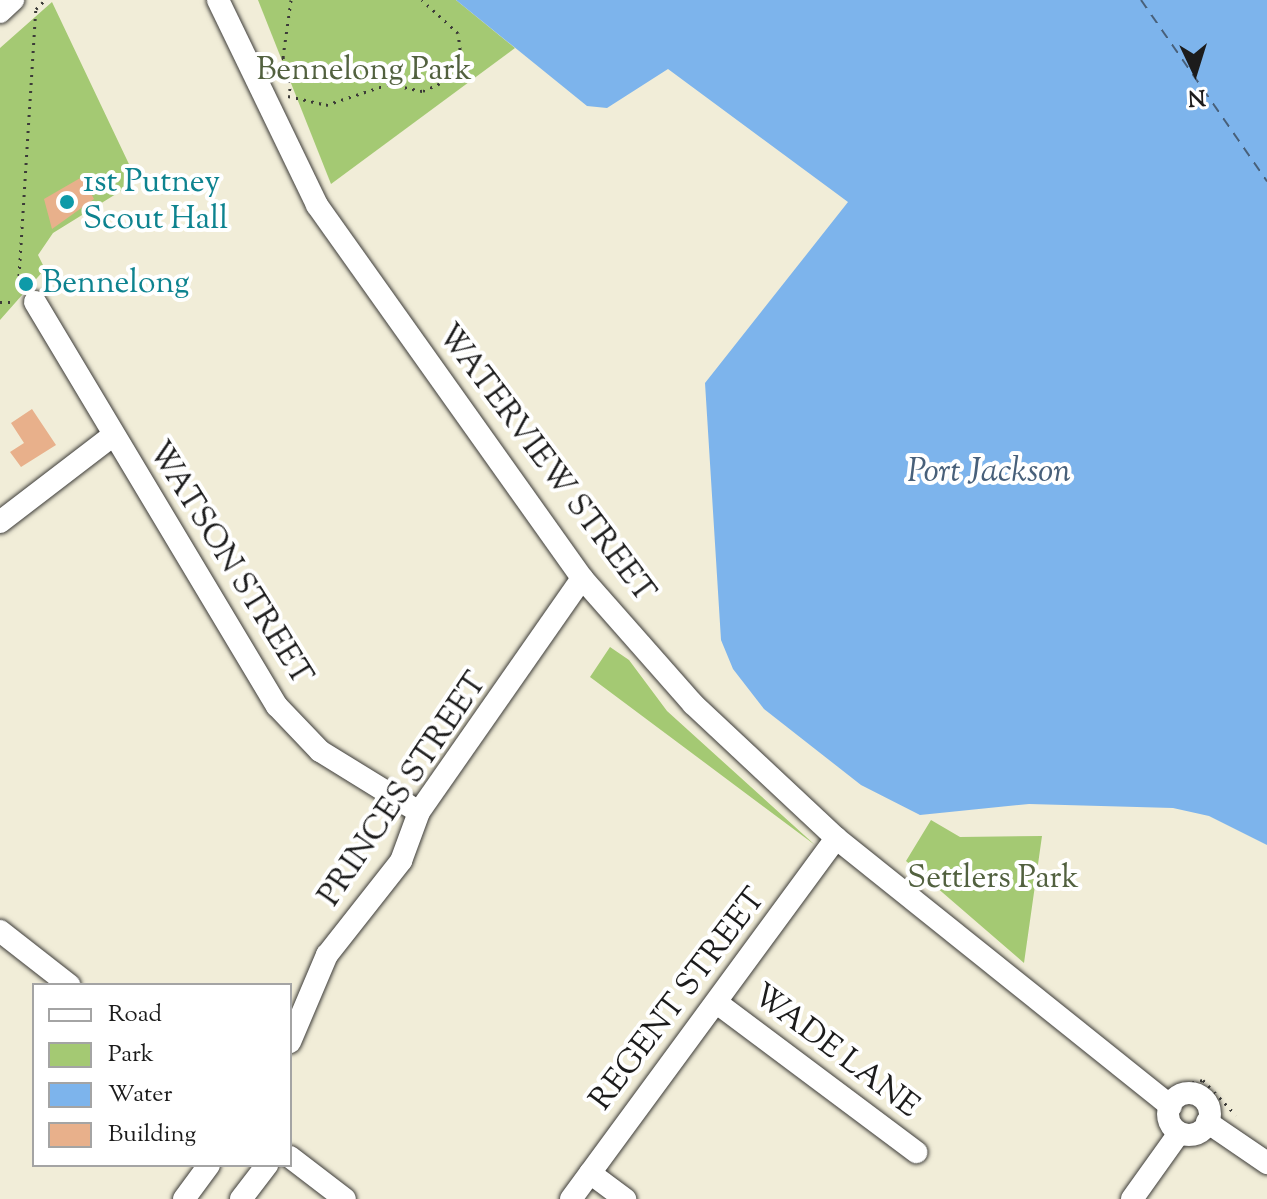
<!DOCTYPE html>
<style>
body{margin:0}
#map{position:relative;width:1267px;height:1199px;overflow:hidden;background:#f1edd8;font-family:"Sorts Mill Goudy",serif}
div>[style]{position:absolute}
.green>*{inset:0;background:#a4c973}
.water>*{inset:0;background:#7db4ec}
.ferry>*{height:2px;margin-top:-1px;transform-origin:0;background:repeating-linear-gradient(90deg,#48607a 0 10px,transparent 0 18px)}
.building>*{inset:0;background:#e8b08b}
.path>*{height:3px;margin-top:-1.5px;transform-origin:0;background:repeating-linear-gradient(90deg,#3c3b38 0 2px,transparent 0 8px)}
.roads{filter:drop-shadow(0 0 2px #3c3b38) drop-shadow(0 0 2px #3c3b38)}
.street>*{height:22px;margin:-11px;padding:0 11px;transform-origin:11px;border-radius:11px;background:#fff}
.street>.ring{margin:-11px;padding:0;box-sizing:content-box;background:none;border:22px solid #fff;border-radius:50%}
.dots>*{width:22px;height:22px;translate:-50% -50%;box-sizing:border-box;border:4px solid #fff;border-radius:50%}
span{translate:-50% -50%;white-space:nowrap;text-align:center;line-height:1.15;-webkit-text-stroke:8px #fff;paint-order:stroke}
.park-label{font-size:32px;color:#52613f}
.culture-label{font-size:32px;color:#0d838f}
.left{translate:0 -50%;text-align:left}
.street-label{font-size:32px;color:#1c1c1c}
.water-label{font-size:34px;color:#48607a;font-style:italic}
.legend{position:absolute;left:32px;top:983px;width:260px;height:184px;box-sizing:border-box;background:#fff;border:2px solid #a4a4a4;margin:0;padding:10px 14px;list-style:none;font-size:24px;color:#1c1c1c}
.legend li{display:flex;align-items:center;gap:16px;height:40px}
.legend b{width:40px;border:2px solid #a4a4a4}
.north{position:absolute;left:1155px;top:32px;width:80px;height:80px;-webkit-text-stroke:6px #fff;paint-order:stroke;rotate:176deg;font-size:22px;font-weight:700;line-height:32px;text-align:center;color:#1c1c1c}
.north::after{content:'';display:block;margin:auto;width:28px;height:36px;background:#1c1c1c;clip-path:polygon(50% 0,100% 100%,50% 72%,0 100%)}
</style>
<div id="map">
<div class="green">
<div style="clip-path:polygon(258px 0,456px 0,515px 48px,331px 184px)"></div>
<div style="clip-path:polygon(52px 2px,137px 181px,53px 233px,38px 255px,45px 269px,0 320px,0 48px)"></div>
<div style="clip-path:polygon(610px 647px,629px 660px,667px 711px,815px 845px,590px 677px)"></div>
<div style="clip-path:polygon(931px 820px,960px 837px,1042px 836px,1024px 963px,906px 861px)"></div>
</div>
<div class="water">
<div style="clip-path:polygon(456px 0,1267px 0,1267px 845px,1209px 816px,1173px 808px,1029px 804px,920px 815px,861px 785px,764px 709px,733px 669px,721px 640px,705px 383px,848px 202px,668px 69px,607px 108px,587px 106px)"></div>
</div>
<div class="ferry">
<div style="left:1141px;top:0;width:221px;rotate:55.2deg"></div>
</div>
<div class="building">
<div style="clip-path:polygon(82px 177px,94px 199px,52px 229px,44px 199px)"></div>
<div style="clip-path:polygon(32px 409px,56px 445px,21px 467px,10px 452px,24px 443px,11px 423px)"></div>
</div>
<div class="path">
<div style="left:291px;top:0;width:58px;rotate:98deg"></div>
<div style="left:283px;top:57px;width:39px;rotate:78deg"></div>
<div style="left:288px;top:96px;width:39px;rotate:13deg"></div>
<div style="left:326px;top:105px;width:66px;rotate:-18.4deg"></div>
<div style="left:389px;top:84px;width:35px;rotate:12deg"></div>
<div style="left:423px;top:91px;width:44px;rotate:-24.2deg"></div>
<div style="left:463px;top:73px;width:40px;rotate:-97.1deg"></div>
<div style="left:458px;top:33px;width:49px;rotate:-137.5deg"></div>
<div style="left:25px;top:285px;width:11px;rotate:-124deg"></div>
<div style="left:19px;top:276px;width:268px;rotate:-86.4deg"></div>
<div style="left:36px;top:9px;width:13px;rotate:-45deg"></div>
<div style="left:0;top:302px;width:15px"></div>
<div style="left:1177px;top:1086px;width:27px;rotate:-13deg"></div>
<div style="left:1203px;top:1080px;width:48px;rotate:46.7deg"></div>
</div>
<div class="roads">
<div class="street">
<div style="left:218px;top:0;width:228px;rotate:64.2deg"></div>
<div style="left:317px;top:205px;width:458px;rotate:54.6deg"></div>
<div style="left:582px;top:578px;width:168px;rotate:48.6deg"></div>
<div style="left:693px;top:704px;width:196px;rotate:43.1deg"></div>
<div style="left:836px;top:838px;width:429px;rotate:38.7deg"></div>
<div style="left:0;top:12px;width:18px;rotate:-43deg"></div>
<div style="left:35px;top:302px;width:471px;rotate:59.1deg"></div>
<div style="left:277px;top:706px;width:62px;rotate:46.3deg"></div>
<div style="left:320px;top:751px;width:116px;rotate:31.6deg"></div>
<div style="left:0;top:522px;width:141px;rotate:-37.5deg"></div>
<div style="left:0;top:931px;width:88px;rotate:38deg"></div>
<div style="left:717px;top:1003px;width:249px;rotate:36.8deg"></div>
<div style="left:290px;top:1042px;width:95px;rotate:-67deg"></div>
<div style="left:327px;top:955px;width:120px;rotate:-51.8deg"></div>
<div style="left:401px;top:861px;width:52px;rotate:-69.8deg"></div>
<div style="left:419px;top:812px;width:285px;rotate:-55.1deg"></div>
<div class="ring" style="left:1168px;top:1093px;width:20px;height:20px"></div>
<div style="left:1207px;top:1122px;width:73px;rotate:34.3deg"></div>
<div style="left:290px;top:1157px;width:69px;rotate:37.4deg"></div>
<div style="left:590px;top:1173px;width:44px;rotate:36.6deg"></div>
<div style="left:184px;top:1199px;width:42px;rotate:-53.7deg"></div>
<div style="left:241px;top:1199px;width:43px;rotate:-52.6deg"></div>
<div style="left:571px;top:1199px;width:448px;rotate:-53.7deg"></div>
<div style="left:1132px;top:1199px;width:81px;rotate:-54.5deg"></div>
</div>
</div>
<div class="dots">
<div style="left:67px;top:202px;background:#0f9aa8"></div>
<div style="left:26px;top:284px;background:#0f9aa8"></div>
</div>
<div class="park-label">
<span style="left:364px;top:71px">Bennelong Park</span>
<span style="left:993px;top:879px">Settlers Park</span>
</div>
<div class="culture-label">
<span class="left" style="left:83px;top:202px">1st Putney<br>Scout Hall</span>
<span class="left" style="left:42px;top:284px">Bennelong</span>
</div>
<div class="street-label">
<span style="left:545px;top:464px;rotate:53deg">WATERVIEW STREET</span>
<span style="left:229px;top:564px;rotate:58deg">WATSON STREET</span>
<span style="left:404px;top:790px;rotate:-56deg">PRINCES STREET</span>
<span style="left:679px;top:1000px;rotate:-53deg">REGENT STREET</span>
<span style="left:835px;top:1052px;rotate:37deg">WADE LANE</span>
</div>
<div class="water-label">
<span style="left:989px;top:473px">Port Jackson</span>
</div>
<ul class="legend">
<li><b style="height:10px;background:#fff"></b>Road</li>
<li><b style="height:22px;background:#a4c973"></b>Park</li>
<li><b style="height:22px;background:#7db4ec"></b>Water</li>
<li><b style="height:22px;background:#e8b08b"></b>Building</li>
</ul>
<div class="north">N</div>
</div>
